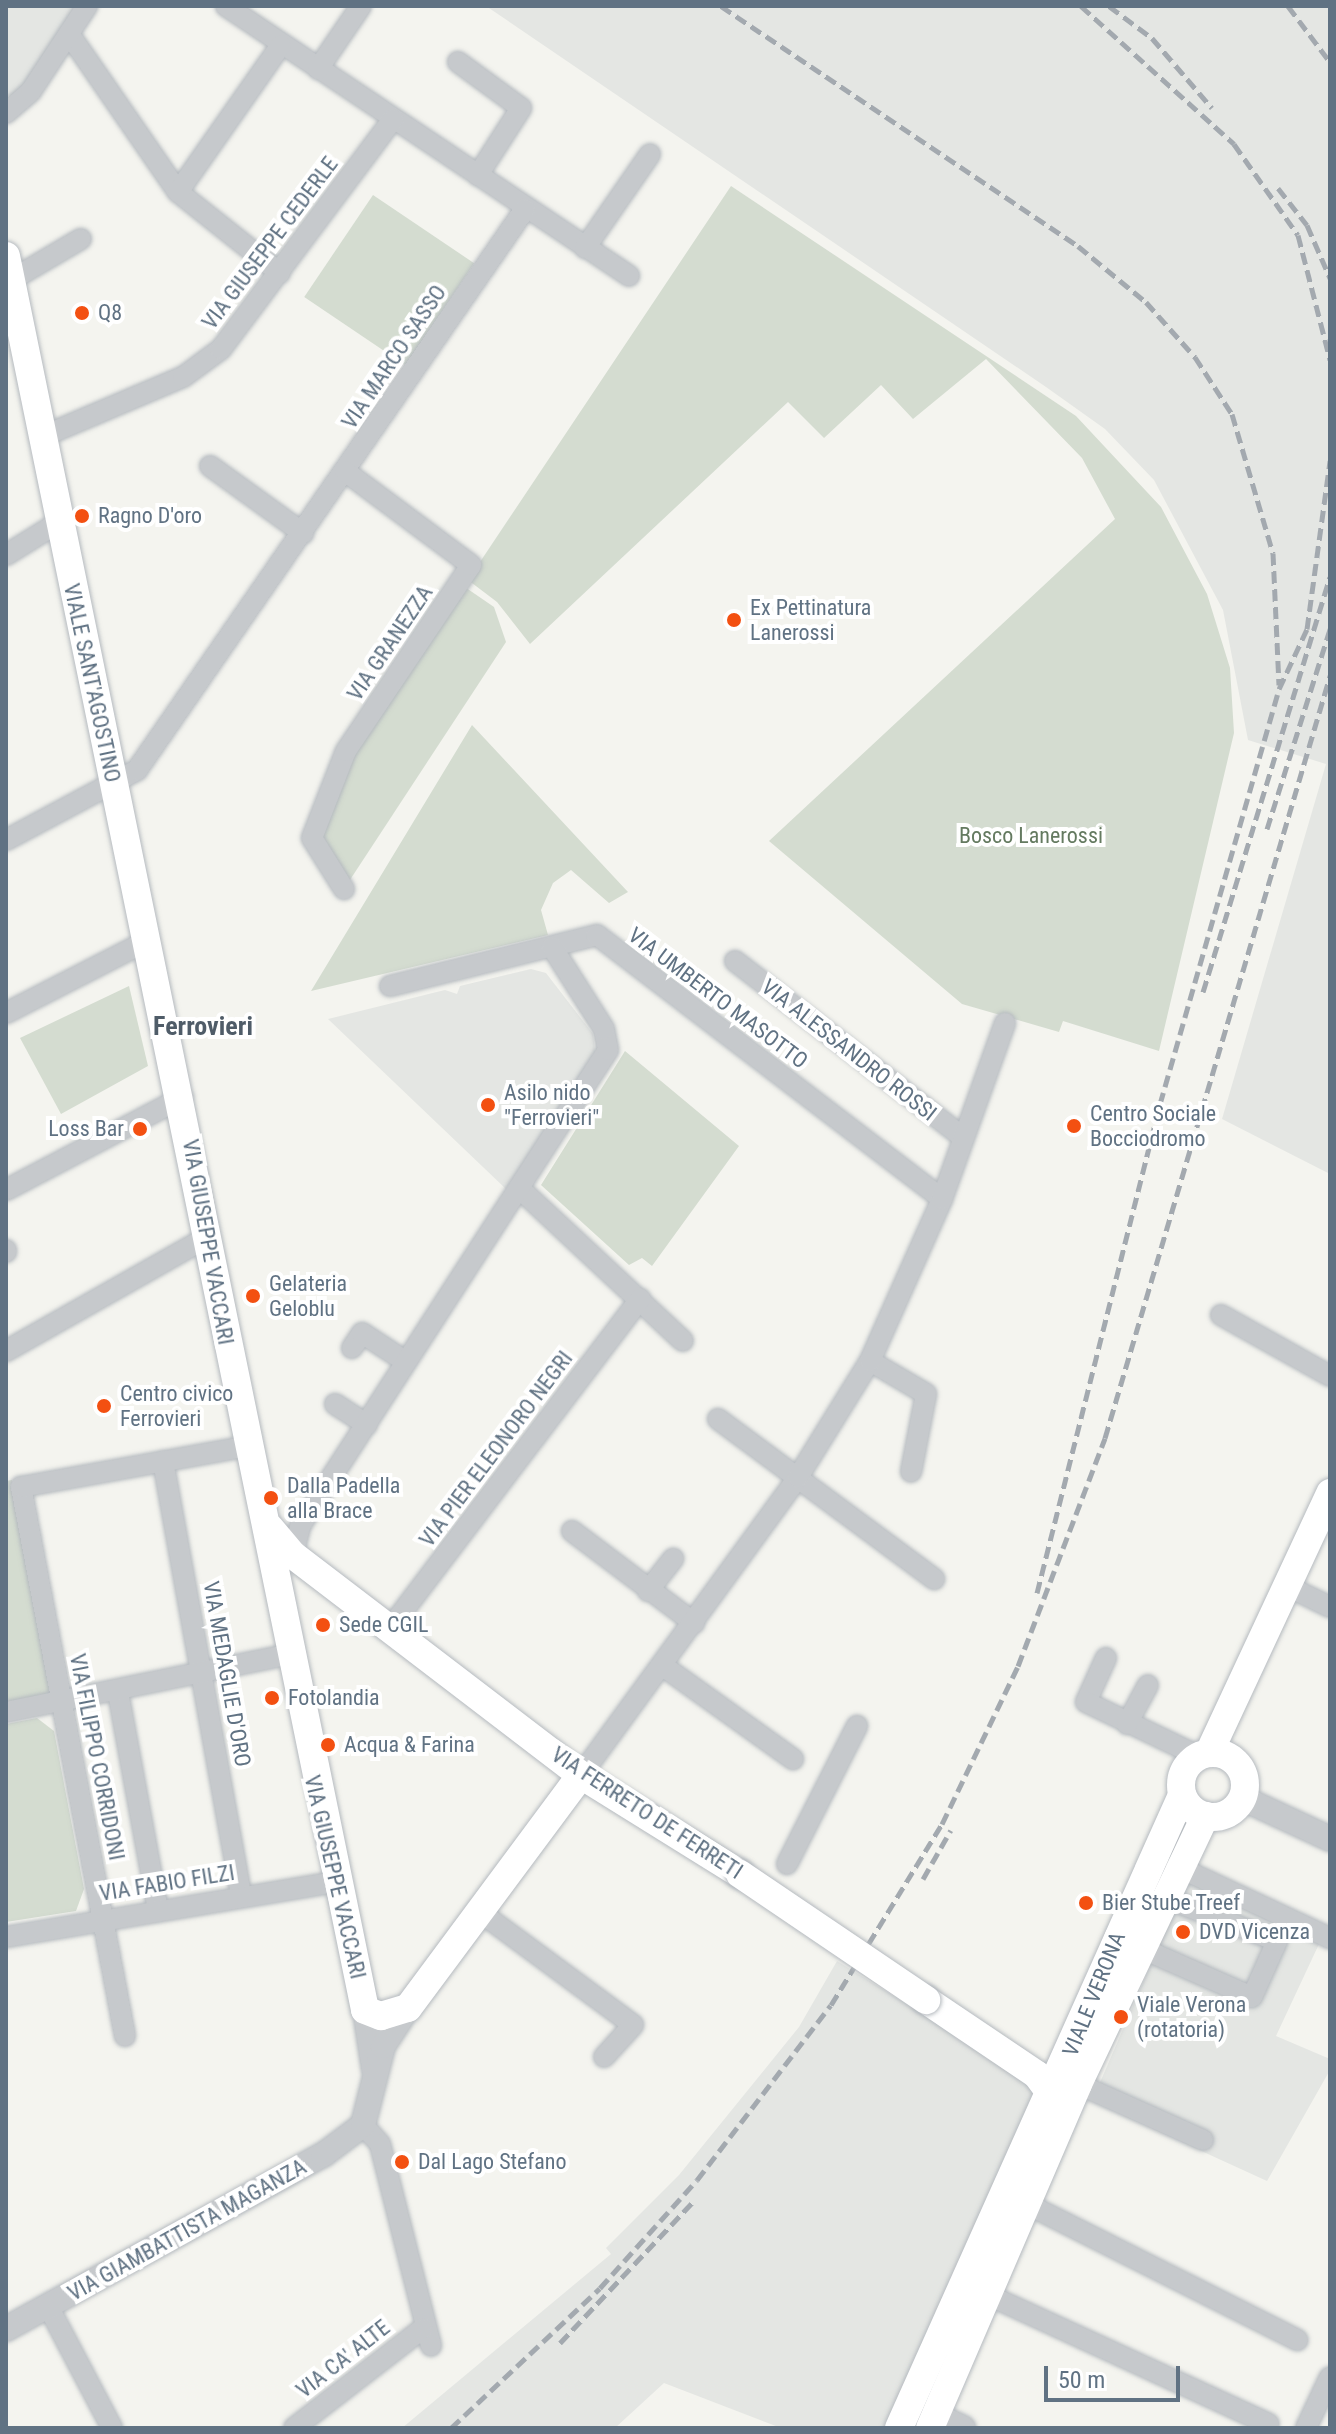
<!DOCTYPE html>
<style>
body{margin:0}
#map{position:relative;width:1336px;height:2434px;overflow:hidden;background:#f4f4ef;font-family:"Roboto Condensed",sans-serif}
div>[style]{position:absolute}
.built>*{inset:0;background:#e4e6e3}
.green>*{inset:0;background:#d4dcd0;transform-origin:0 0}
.roads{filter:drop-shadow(0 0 2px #b5babf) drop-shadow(0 0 2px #b5babf)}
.minor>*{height:20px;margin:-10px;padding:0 10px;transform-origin:10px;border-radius:10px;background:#c6c9cc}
.tertiary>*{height:24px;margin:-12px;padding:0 12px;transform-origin:12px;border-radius:12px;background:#c6c9cc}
.secondary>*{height:28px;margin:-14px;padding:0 14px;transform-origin:14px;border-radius:14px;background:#fff}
.secondary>.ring{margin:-14px;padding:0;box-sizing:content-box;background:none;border:28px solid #fff;border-radius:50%}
.rail>*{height:5px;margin-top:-2.5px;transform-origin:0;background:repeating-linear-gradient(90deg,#a3a9af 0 12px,transparent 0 18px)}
.bridges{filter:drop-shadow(0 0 2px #b5babf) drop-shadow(0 0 2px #b5babf)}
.secondary-bridge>*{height:28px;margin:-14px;padding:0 14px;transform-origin:14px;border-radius:14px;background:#fff}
.dots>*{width:22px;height:22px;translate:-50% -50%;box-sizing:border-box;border:4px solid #fff;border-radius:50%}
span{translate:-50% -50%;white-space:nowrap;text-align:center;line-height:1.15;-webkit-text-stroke:8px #fff;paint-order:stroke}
.street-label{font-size:22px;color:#607283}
.poi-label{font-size:22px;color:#607283}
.left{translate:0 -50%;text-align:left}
.right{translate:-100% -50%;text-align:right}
.park-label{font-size:22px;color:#647a60}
.quarter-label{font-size:26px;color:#4f5c68;font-weight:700}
.frame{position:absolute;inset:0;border:8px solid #607283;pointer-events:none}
.scale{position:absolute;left:1044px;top:2366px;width:136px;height:36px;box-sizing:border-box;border:4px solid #607283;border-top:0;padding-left:10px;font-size:24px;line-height:28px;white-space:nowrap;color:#607283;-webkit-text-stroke:6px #fff;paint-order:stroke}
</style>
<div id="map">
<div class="built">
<div style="clip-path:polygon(6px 6px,80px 6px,21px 94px,6px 96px)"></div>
<div style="clip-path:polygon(486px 6px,1330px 6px,1330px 1174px,1222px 1119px,1326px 764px,1248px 740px,1223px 610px,1154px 480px,1105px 429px,1046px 387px)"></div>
<div style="clip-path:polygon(531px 969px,546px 973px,593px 1034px,595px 1052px,506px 1189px,328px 1019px,445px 990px,457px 994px,460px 986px)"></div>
<div style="clip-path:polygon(1187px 1881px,1319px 1944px,1276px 2036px,1330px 2059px,1330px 2070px,1267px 2181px,1092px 2101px)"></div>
<div style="clip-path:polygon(837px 1961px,1023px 2076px,1037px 2098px,894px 2428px,781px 2428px,664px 2383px,615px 2428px,402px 2428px,611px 2254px,606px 2248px,679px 2175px,799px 2027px)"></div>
</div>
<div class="green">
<div style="clip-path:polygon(731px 186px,1076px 416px,1161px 507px,1207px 594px,1230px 668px,1234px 733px,1159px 1051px,1063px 1021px,1059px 1032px,962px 1004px,769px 841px,1115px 519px,1082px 458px,986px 359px,913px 419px,881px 385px,824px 438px,788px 402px,530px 644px,497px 602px,468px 580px)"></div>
<div style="left:373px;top:195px;width:122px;height:123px;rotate:34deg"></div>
<div style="clip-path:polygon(459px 583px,494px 607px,506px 642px,344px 889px,312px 838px,346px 751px)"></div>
<div style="clip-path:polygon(472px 725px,628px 892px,609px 903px,571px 870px,553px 883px,541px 910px,548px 935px,311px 991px)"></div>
<div style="clip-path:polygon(129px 986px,148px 1066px,61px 1114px,20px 1038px)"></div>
<div style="clip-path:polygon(625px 1051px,739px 1146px,652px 1266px,642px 1258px,629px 1265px,541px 1185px)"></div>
<div style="clip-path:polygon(12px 1480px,55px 1696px,6px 1705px,6px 1481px)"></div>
<div style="clip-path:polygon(37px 1718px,54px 1731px,84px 1889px,76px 1911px,6px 1922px,6px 1724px)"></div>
</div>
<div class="roads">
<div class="minor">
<div style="left:226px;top:6px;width:485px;rotate:33.8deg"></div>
<div style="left:69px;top:34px;width:192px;rotate:55.4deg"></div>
<div style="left:178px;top:192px;width:130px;rotate:38.5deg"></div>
<div style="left:458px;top:62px;width:78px;rotate:36.1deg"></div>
<div style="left:521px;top:108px;width:80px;rotate:122.7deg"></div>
<div style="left:318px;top:69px;width:76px;rotate:-55.7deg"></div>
<div style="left:6px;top:113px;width:33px;rotate:-41deg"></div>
<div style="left:31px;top:91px;width:102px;rotate:-56.6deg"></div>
<div style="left:178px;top:192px;width:179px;rotate:-55deg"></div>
<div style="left:585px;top:248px;width:114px;rotate:-55.3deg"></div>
<div style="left:11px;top:280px;width:81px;rotate:-30.4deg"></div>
<div style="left:39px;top:438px;width:156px;rotate:-23deg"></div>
<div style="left:183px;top:377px;width:47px;rotate:-36.4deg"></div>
<div style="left:221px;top:349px;width:287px;rotate:-53.2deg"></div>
<div style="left:210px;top:466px;width:115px;rotate:35.8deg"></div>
<div style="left:6px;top:555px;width:62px;rotate:-31.9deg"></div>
<div style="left:6px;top:840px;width:149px;rotate:-28.1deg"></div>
<div style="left:137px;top:770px;width:682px;rotate:-55.33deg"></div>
<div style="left:344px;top:889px;width:60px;rotate:-122.1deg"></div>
<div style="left:312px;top:838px;width:93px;rotate:-68.7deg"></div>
<div style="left:346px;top:751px;width:224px;rotate:-56.1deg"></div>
<div style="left:471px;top:565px;width:157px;rotate:-143.3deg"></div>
<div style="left:735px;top:961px;width:288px;rotate:37.7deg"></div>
<div style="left:390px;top:986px;width:213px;rotate:-13.8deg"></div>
<div style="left:597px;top:935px;width:434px;rotate:37.4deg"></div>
<div style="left:6px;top:1013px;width:156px;rotate:-27.1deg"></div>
<div style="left:519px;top:1188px;width:224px;rotate:43deg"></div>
<div style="left:6px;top:1190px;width:200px;rotate:-27.7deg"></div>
<div style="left:6px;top:1250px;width:2px;rotate:90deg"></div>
<div style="left:1221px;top:1315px;width:125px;rotate:29.2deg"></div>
<div style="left:352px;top:1348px;width:18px;rotate:-56deg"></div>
<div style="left:362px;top:1333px;width:51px;rotate:33.1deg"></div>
<div style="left:6px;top:1351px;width:233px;rotate:-29.5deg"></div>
<div style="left:870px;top:1361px;width:65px;rotate:30.5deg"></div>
<div style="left:926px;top:1394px;width:79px;rotate:100.9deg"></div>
<div style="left:335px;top:1404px;width:38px;rotate:33deg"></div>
<div style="left:718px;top:1419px;width:269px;rotate:36.5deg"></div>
<div style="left:163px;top:1461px;width:441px;rotate:79.8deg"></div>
<div style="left:572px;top:1531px;width:153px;rotate:37deg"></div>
<div style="left:293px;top:1555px;width:30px;rotate:-76deg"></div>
<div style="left:300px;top:1526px;width:567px;rotate:-57.09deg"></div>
<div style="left:608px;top:1050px;width:21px;rotate:-101deg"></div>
<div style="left:604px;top:1029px;width:97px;rotate:-122.4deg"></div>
<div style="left:1289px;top:1587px;width:46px;rotate:26deg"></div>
<div style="left:648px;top:1591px;width:41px;rotate:-52deg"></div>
<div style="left:391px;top:1627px;width:412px;rotate:-52.8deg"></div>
<div style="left:1106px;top:1658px;width:48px;rotate:114.4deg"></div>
<div style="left:1086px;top:1702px;width:124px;rotate:25.7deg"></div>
<div style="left:663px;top:1666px;width:160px;rotate:35.6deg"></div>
<div style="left:118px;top:1692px;width:223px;rotate:79.6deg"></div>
<div style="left:6px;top:1712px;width:287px;rotate:-11.5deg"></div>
<div style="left:1127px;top:1724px;width:44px;rotate:-61.7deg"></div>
<div style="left:581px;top:1775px;width:369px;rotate:-53.9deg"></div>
<div style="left:798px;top:1477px;width:137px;rotate:-58.2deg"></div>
<div style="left:870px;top:1361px;width:177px;rotate:-66deg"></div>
<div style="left:942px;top:1199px;width:187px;rotate:-70.3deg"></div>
<div style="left:787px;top:1864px;width:155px;rotate:-63.1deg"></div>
<div style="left:1176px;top:1866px;width:170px;rotate:25.1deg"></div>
<div style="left:480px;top:1912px;width:190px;rotate:36.4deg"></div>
<div style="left:633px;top:2025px;width:43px;rotate:132.2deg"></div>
<div style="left:6px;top:1937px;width:335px;rotate:-9.5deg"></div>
<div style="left:1141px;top:1948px;width:121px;rotate:23.8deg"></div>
<div style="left:1252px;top:1997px;width:61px;rotate:-65.9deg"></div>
<div style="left:1277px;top:1941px;width:122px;rotate:-158.9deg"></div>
<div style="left:125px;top:2036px;width:559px;rotate:-100.73deg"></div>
<div style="left:21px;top:1487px;width:227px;rotate:-10.2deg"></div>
<div style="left:1078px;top:2084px;width:137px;rotate:24.1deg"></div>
<div style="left:363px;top:2125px;width:25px;rotate:48deg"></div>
<div style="left:380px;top:2144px;width:208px;rotate:75.8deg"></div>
<div style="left:1025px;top:2203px;width:305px;rotate:26.7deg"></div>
<div style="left:986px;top:2294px;width:311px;rotate:24.7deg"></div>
<div style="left:48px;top:2306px;width:138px;rotate:62.3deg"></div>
<div style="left:294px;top:2428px;width:162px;rotate:-37.7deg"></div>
<div style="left:1306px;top:2428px;width:56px;rotate:-64.8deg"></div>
</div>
<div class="tertiary">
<div style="left:1242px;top:1798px;width:97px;rotate:25deg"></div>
<div style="left:365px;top:2010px;width:60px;rotate:81.3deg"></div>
<div style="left:6px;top:2329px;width:362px;rotate:-28.8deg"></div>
<div style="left:323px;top:2155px;width:50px;rotate:-36.9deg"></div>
<div style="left:363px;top:2125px;width:81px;rotate:-75.8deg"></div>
<div style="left:383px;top:2046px;width:45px;rotate:-56.7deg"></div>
<div style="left:935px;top:2415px;width:31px;rotate:25deg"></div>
</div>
<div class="secondary">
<div style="left:6px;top:256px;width:1790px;rotate:78.43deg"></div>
<div style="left:365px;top:2010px;width:17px;rotate:21deg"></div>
<div style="left:381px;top:2016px;width:28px;rotate:-17deg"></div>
<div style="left:408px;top:2008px;width:290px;rotate:-53.4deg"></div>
<div style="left:270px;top:1528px;width:35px;rotate:50deg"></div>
<div style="left:293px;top:1555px;width:362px;rotate:37.4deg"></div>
<div style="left:581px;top:1775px;width:187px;rotate:31.9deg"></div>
<div style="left:1209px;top:1753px;width:287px;rotate:-65deg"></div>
<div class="ring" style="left:1181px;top:1753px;width:36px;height:36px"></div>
<div style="left:926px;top:2000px;width:134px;rotate:34deg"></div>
<div style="left:1037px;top:2075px;width:39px;rotate:54deg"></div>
<div style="left:899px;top:2428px;width:693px;rotate:-65.91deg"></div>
<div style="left:930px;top:2428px;width:374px;rotate:-66.7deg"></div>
<div style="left:1078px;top:2084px;width:297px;rotate:-64.6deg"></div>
</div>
</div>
<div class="rail">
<div style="left:721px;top:6px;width:430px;rotate:33.9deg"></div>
<div style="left:1078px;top:246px;width:88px;rotate:39.5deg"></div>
<div style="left:1146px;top:302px;width:74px;rotate:48.3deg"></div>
<div style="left:1195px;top:357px;width:68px;rotate:57deg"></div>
<div style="left:1232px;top:414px;width:145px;rotate:73.6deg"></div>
<div style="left:1273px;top:553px;width:132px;rotate:87.4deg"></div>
<div style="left:1081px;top:6px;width:206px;rotate:42deg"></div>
<div style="left:1234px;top:144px;width:111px;rotate:54.9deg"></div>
<div style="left:1298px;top:235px;width:129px;rotate:75.6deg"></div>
<div style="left:1109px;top:6px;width:54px;rotate:36.7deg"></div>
<div style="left:1152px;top:38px;width:92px;rotate:49.4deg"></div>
<div style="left:1288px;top:6px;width:70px;rotate:53.1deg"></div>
<div style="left:1278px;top:188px;width:47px;rotate:51.9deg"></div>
<div style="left:1307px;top:225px;width:58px;rotate:66.5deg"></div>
<div style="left:1267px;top:829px;width:210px;rotate:-72.5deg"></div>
<div style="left:1203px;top:992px;width:434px;rotate:-73deg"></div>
<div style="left:1037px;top:1593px;width:504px;rotate:-75.88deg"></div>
<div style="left:1160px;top:1104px;width:432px;rotate:-74deg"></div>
<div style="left:1279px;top:689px;width:66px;rotate:-65deg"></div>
<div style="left:1307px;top:629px;width:170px;rotate:-82.2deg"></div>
<div style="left:923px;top:1879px;width:56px;rotate:-60.3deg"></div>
<div style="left:560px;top:2343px;width:195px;rotate:-46.7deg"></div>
<div style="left:451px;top:2428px;width:204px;rotate:-43.2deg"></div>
<div style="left:600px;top:2288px;width:145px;rotate:-48.1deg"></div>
<div style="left:697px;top:2180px;width:220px;rotate:-52.6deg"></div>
<div style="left:831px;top:2005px;width:212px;rotate:-58.5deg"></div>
<div style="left:942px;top:1824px;width:175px;rotate:-64.3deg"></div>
<div style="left:1018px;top:1666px;width:244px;rotate:-69.1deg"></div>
<div style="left:1105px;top:1438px;width:795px;rotate:-73.55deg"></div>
</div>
<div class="bridges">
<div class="secondary-bridge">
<div style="left:740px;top:1874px;width:225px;rotate:34.1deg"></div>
</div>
</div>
<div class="dots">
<div style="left:82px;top:313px;background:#f35011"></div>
<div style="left:82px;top:516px;background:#f35011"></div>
<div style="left:734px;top:620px;background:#f35011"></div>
<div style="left:488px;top:1105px;background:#f35011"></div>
<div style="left:1074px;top:1126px;background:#f35011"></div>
<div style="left:140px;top:1129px;background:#f35011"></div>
<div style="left:253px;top:1296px;background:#f35011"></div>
<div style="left:104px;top:1406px;background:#f35011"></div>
<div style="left:271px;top:1498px;background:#f35011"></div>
<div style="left:323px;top:1625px;background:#f35011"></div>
<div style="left:272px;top:1698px;background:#f35011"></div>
<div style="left:328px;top:1745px;background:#f35011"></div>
<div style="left:1086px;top:1903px;background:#f35011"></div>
<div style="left:1183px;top:1932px;background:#f35011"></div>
<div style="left:1121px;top:2017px;background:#f35011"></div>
<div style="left:402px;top:2162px;background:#f35011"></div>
</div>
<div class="street-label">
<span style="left:270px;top:243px;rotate:-53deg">VIA GIUSEPPE CEDERLE</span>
<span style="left:394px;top:357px;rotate:-56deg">VIA MARCO SASSO</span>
<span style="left:390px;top:643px;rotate:-56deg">VIA GRANEZZA</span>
<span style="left:92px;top:683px;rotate:78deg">VIALE SANT'AGOSTINO</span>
<span style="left:718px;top:998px;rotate:37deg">VIA UMBERTO MASOTTO</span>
<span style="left:849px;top:1050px;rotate:38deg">VIA ALESSANDRO ROSSI</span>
<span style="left:208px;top:1242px;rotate:80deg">VIA GIUSEPPE VACCARI</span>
<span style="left:496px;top:1449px;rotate:-53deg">VIA PIER ELEONORO NEGRI</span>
<span style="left:227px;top:1674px;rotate:80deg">VIA MEDAGLIE D'ORO</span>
<span style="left:97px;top:1757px;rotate:79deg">VIA FILIPPO CORRIDONI</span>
<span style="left:647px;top:1813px;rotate:33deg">VIA FERRETO DE FERRETI</span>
<span style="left:335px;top:1877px;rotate:77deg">VIA GIUSEPPE VACCARI</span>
<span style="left:167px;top:1883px;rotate:-9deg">VIA FABIO FILZI</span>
<span style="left:1094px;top:1994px;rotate:-68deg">VIALE VERONA</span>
<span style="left:187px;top:2230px;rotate:-29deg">VIA GIAMBATTISTA MAGANZA</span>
<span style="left:343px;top:2359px;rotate:-38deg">VIA CA' ALTE</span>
</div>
<div class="poi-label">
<span class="left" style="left:98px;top:313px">Q8</span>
<span class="left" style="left:98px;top:516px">Ragno D'oro</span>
<span class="left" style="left:750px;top:620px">Ex Pettinatura<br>Lanerossi</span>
<span class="left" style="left:504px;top:1105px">Asilo nido<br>"Ferrovieri"</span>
<span class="left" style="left:1090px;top:1126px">Centro Sociale<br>Bocciodromo</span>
<span class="right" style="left:124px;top:1129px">Loss Bar</span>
<span class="left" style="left:269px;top:1296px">Gelateria<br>Geloblu</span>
<span class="left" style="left:120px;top:1406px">Centro civico<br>Ferrovieri</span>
<span class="left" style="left:287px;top:1498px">Dalla Padella<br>alla Brace</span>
<span class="left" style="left:339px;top:1625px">Sede CGIL</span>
<span class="left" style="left:288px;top:1698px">Fotolandia</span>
<span class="left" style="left:344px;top:1745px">Acqua &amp; Farina</span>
<span class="left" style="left:1102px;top:1903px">Bier Stube Treef</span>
<span class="left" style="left:1199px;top:1932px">DVD Vicenza</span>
<span class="left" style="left:1137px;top:2017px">Viale Verona<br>(rotatoria)</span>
<span class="left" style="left:418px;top:2162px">Dal Lago Stefano</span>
</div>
<div class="park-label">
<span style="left:1031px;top:836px">Bosco Lanerossi</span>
</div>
<div class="quarter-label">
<span style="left:203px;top:1027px">Ferrovieri</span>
</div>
<div class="frame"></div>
<div class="scale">50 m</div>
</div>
